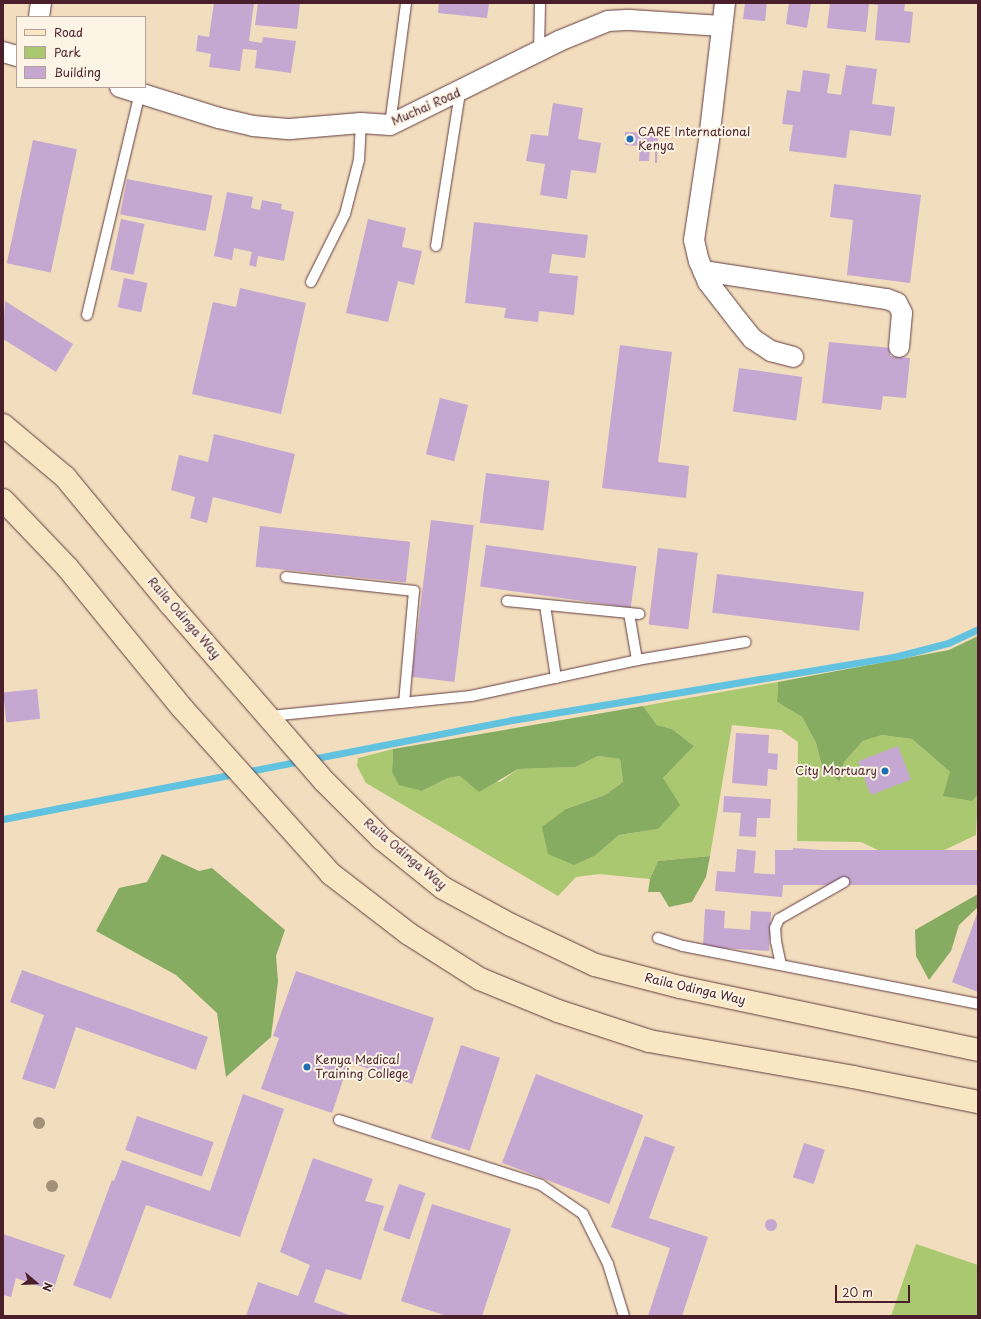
<!DOCTYPE html>
<style>
body{margin:0}
#map{position:relative;width:981px;height:1319px;overflow:hidden;background:#f2ddbe;font-family:"Playpen Sans",sans-serif}
div>[style]{position:absolute}
.green>*{inset:0;background:#a9c870}
.forest>*{inset:0;background:#86ac62}
.stream>*{height:7px;margin:-3.5px;padding:0 3.5px;transform-origin:3.5px;border-radius:3.5px;background:#62c3e1}
.building>*{inset:0;background:#c6a7d1;transform-origin:0 0}
.round{border-radius:50%}
.roads{filter:drop-shadow(0 0 1px #633c41) drop-shadow(0 0 1px #633c41)}
.lane>*{height:10px;margin:-5px;padding:0 5px;transform-origin:5px;border-radius:5px;background:#fff}
.street>*{height:20px;margin:-10px;padding:0 10px;transform-origin:10px;border-radius:10px;background:#fff}
.secondary>*{height:22px;margin:-11px;padding:0 11px;transform-origin:11px;border-radius:11px;background:#f9e7c3}
.trees>*{width:12px;height:12px;margin:-6px;border-radius:50%;background:#a59179}
.dots>*{width:11px;height:11px;translate:-50% -50%;box-sizing:border-box;border:2px solid #fcf5e5;border-radius:50%}
span{translate:-50% -50%;white-space:nowrap;text-align:center;line-height:1.15;-webkit-text-stroke:4px #fcf5e5;paint-order:stroke}
.street-label{font-size:12px;color:#4a1f2b}
.poi-label{font-size:12px;color:#4a1f2b}
.left{translate:0 -50%;text-align:left}
.right{translate:-100% -50%;text-align:right}
.frame{position:absolute;inset:0;border:4px solid #4a1f2b;pointer-events:none}
.legend{position:absolute;left:16px;top:16px;width:130px;height:72px;box-sizing:border-box;background:#fcf5e5;border:1px solid #b59f9b;margin:0;padding:5px 7px;list-style:none;font-size:12px;color:#4a1f2b}
.legend li{display:flex;align-items:center;gap:8px;height:20px}
.legend b{width:20px;border:1px solid #b59f9b}
.north{position:absolute;left:16px;top:1263px;width:40px;height:40px;-webkit-text-stroke:3px #fcf5e5;paint-order:stroke;rotate:109deg;font-size:11px;font-weight:700;line-height:16px;text-align:center;color:#4a1f2b}
.north::after{content:'';display:block;margin:auto;width:14px;height:18px;background:#4a1f2b;clip-path:polygon(50% 0,100% 100%,50% 72%,0 100%)}
.scale{position:absolute;left:835px;top:1285px;width:75px;height:18px;box-sizing:border-box;border:2px solid #4a1f2b;border-top:0;padding-left:5px;font-size:12px;line-height:14px;white-space:nowrap;color:#4a1f2b;-webkit-text-stroke:3px #fcf5e5;paint-order:stroke}
</style>
<div id="map">
<div class="green">
<div style="clip-path:polygon(778px 682px,777px 702px,802px 717px,816px 743px,822px 766px,840px 782px,844px 762px,863px 741px,882px 735px,912px 739px,950px 772px,972px 800px,978px 794px,976px 835px,885px 878px,878px 850px,861px 842px,797px 841px,798px 742px,781px 730px,732px 725px,710px 856px,658px 861px,650px 879px,599px 874px,576px 877px,558px 896px,366px 783px,357px 766px,358px 758px,393px 749px,392px 772px,422px 791px,448px 778px,460px 776px,500px 782px,518px 769px,576px 767px,598px 756px,620px 759px,623px 782px,605px 795px,566px 809px,596px 855px,619px 835px,658px 829px,663px 778px,694px 746px,672px 729px,657px 725px,643px 706px)"></div>
<div style="clip-path:polygon(916px 1244px,978px 1265px,978px 1316px,891px 1316px)"></div>
</div>
<div class="forest">
<div style="clip-path:polygon(978px 636px,978px 794px,972px 801px,943px 796px,950px 772px,912px 739px,882px 735px,863px 741px,844px 762px,840px 782px,822px 766px,816px 743px,802px 717px,777px 702px,778px 682px,949px 650px)"></div>
<div style="clip-path:polygon(643px 706px,657px 725px,672px 729px,694px 746px,663px 778px,680px 805px,658px 829px,619px 835px,596px 855px,574px 865px,548px 854px,542px 827px,566px 809px,605px 795px,623px 782px,620px 759px,598px 756px,576px 767px,518px 769px,479px 792px,460px 776px,448px 778px,422px 791px,399px 785px,392px 772px,393px 749px)"></div>
<div style="clip-path:polygon(162px 854px,199px 871px,212px 868px,285px 930px,276px 956px,278px 981px,271px 1037px,226px 1077px,217px 1013px,176px 975px,96px 931px,119px 888px,147px 882px)"></div>
<div style="clip-path:polygon(710px 856px,706px 877px,692px 902px,669px 907px,660px 892px,648px 892px,650px 879px,658px 861px)"></div>
<div style="clip-path:polygon(978px 894px,978px 907px,959px 925px,951px 951px,929px 980px,916px 956px,915px 930px)"></div>
</div>
<div class="stream">
<div style="left:3px;top:819px;width:519px;rotate:-11.01deg"></div>
<div style="left:512px;top:720px;width:391px;rotate:-9.4deg"></div>
<div style="left:898px;top:656px;width:52px;rotate:-14.6deg"></div>
<div style="left:948px;top:643px;width:33px;rotate:-25deg"></div>
</div>
<div class="building">
<div style="clip-path:polygon(214px 3px,254px 3px,249px 41px,262px 43px,263px 37px,296px 41px,291px 73px,255px 68px,257px 50px,243px 49px,240px 71px,209px 67px,211px 54px,196px 51px,198px 35px,209px 37px)"></div>
<div style="clip-path:polygon(258px 3px,300px 3px,297px 29px,255px 25px)"></div>
<div style="clip-path:polygon(439px 3px,489px 3px,487px 18px,438px 13px)"></div>
<div style="clip-path:polygon(745px 3px,767px 3px,765px 21px,743px 19px)"></div>
<div style="clip-path:polygon(789px 3px,811px 3px,807px 28px,786px 24px)"></div>
<div style="clip-path:polygon(830px 3px,905px 3px,904px 11px,913px 12px,910px 43px,875px 40px,878px 5px,869px 4px,866px 32px,827px 28px)"></div>
<div style="clip-path:polygon(846px 65px,877px 69px,872px 104px,895px 107px,891px 136px,850px 130px,846px 158px,789px 151px,793px 125px,782px 124px,787px 90px,800px 92px,803px 70px,830px 74px,827px 93px,841px 95px)"></div>
<div style="clip-path:polygon(553px 103px,583px 108px,578px 139px,601px 143px,596px 173px,571px 170px,567px 199px,540px 195px,545px 164px,526px 161px,531px 134px,548px 136px)"></div>
<div style="clip-path:polygon(625px 132px,658px 133px,657px 163px,655px 163px,655px 145px,650px 144px,649px 161px,639px 161px,640px 146px,625px 145px)"></div>
<div style="left:33px;top:140px;width:45px;height:126px;rotate:12deg"></div>
<div style="left:127px;top:179px;width:87px;height:36px;rotate:11deg"></div>
<div style="clip-path:polygon(834px 184px,921px 195px,910px 283px,847px 275px,853px 220px,830px 217px)"></div>
<div style="clip-path:polygon(227px 192px,253px 197px,251px 208px,260px 210px,262px 200px,282px 204px,281px 209px,294px 212px,284px 261px,258px 256px,256px 267px,249px 265px,252px 252px,234px 248px,232px 260px,214px 256px)"></div>
<div style="left:121px;top:219px;width:24px;height:52px;rotate:12deg"></div>
<div style="clip-path:polygon(368px 219px,406px 228px,402px 247px,422px 251px,414px 285px,398px 281px,388px 322px,346px 313px)"></div>
<div style="clip-path:polygon(474px 222px,588px 235px,585px 258px,552px 254px,549px 273px,578px 276px,574px 315px,539px 311px,538px 322px,504px 318px,506px 308px,465px 303px)"></div>
<div style="left:124px;top:278px;width:24px;height:30px;rotate:12deg"></div>
<div style="clip-path:polygon(240px 288px,306px 303px,281px 414px,192px 394px,213px 302px,236px 307px)"></div>
<div style="clip-path:polygon(5px 301px,73px 344px,56px 372px,3px 339px)"></div>
<div style="clip-path:polygon(829px 342px,891px 348px,890px 356px,910px 358px,906px 398px,883px 396px,881px 410px,822px 403px)"></div>
<div style="clip-path:polygon(620px 345px,672px 352px,658px 462px,689px 466px,686px 498px,602px 488px)"></div>
<div style="left:739px;top:368px;width:64px;height:44px;rotate:8deg"></div>
<div style="left:440px;top:398px;width:29px;height:58px;rotate:14deg"></div>
<div style="clip-path:polygon(214px 434px,295px 454px,281px 514px,213px 497px,207px 523px,190px 518px,195px 497px,171px 490px,179px 455px,208px 462px)"></div>
<div style="left:486px;top:473px;width:64px;height:50px;rotate:7deg"></div>
<div style="left:431px;top:520px;width:43px;height:158px;rotate:7deg"></div>
<div style="left:260px;top:526px;width:151px;height:41px;rotate:6deg"></div>
<div style="left:486px;top:545px;width:152px;height:42px;rotate:8deg"></div>
<div style="left:658px;top:548px;width:40px;height:77px;rotate:7deg"></div>
<div style="left:717px;top:574px;width:148px;height:39px;rotate:7deg"></div>
<div style="left:37px;top:689px;width:30px;height:34px;rotate:84deg"></div>
<div style="clip-path:polygon(736px 733px,769px 735px,768px 753px,778px 754px,777px 770px,768px 769px,767px 786px,732px 783px)"></div>
<div style="left:898px;top:746px;width:36px;height:43px;rotate:69deg"></div>
<div style="clip-path:polygon(724px 796px,771px 799px,770px 818px,757px 818px,756px 837px,739px 836px,741px 813px,723px 812px)"></div>
<div style="left:793px;top:848px;width:73px;height:26px;rotate:4deg"></div>
<div style="clip-path:polygon(737px 849px,756px 851px,754px 873px,784px 875px,782px 897px,715px 891px,717px 871px,735px 872px)"></div>
<div style="left:978px;top:850px;width:35px;height:203px;rotate:90deg"></div>
<div style="clip-path:polygon(705px 909px,725px 911px,724px 928px,750px 930px,751px 911px,771px 912px,769px 951px,703px 947px)"></div>
<div style="clip-path:polygon(978px 911px,978px 992px,952px 982px)"></div>
<div style="clip-path:polygon(22px 970px,208px 1037px,196px 1070px,76px 1027px,55px 1089px,22px 1079px,44px 1015px,10px 1002px)"></div>
<div style="clip-path:polygon(296px 971px,434px 1018px,412px 1084px,349px 1062px,332px 1113px,261px 1089px,279px 1038px,273px 1036px)"></div>
<div style="left:461px;top:1045px;width:41px;height:98px;rotate:18deg"></div>
<div style="left:536px;top:1074px;width:115px;height:95px;rotate:21deg"></div>
<div style="clip-path:polygon(243px 1094px,284px 1109px,240px 1237px,146px 1205px,111px 1299px,73px 1285px,112px 1180px,114px 1181px,122px 1160px,210px 1191px)"></div>
<div style="left:137px;top:1116px;width:81px;height:36px;rotate:19deg"></div>
<div style="clip-path:polygon(645px 1136px,675px 1147px,649px 1218px,708px 1237px,682px 1316px,648px 1316px,670px 1248px,611px 1227px)"></div>
<div style="left:804px;top:1143px;width:22px;height:36px;rotate:18deg"></div>
<div style="clip-path:polygon(313px 1158px,373px 1179px,365px 1201px,384px 1206px,361px 1280px,326px 1269px,314px 1302px,352px 1316px,246px 1316px,258px 1282px,298px 1296px,310px 1265px,280px 1252px)"></div>
<div style="left:399px;top:1184px;width:28px;height:49px;rotate:19deg"></div>
<div style="clip-path:polygon(432px 1204px,511px 1229px,482px 1316px,447px 1316px,401px 1301px)"></div>
<div class="round" style="left:765px;top:1219px;width:12px;height:12px"></div>
<div style="clip-path:polygon(3px 1234px,65px 1255px,53px 1291px,16px 1278px,11px 1297px,3px 1295px)"></div>
</div>
<div class="roads">
<div class="lane">
<div style="left:539px;top:51px;width:48px;rotate:-88.8deg"></div>
<div style="left:390px;top:125px;width:123px;rotate:-82.5deg"></div>
<div style="left:436px;top:246px;width:156px;rotate:-81.1deg"></div>
<div style="left:311px;top:282px;width:76px;rotate:-63.4deg"></div>
<div style="left:345px;top:214px;width:56px;rotate:-75.5deg"></div>
<div style="left:359px;top:160px;width:37px;rotate:-87deg"></div>
<div style="left:87px;top:315px;width:228px;rotate:-76.6deg"></div>
<div style="left:286px;top:577px;width:129px;rotate:6.2deg"></div>
<div style="left:414px;top:591px;width:112px;rotate:95.1deg"></div>
<div style="left:507px;top:601px;width:133px;rotate:5.6deg"></div>
<div style="left:545px;top:605px;width:74px;rotate:81.4deg"></div>
<div style="left:629px;top:613px;width:48px;rotate:80.3deg"></div>
<div style="left:270px;top:716px;width:202px;rotate:-5.7deg"></div>
<div style="left:471px;top:696px;width:170px;rotate:-12.2deg"></div>
<div style="left:637px;top:660px;width:110px;rotate:-9.4deg"></div>
<div style="left:658px;top:938px;width:26px;rotate:18deg"></div>
<div style="left:683px;top:946px;width:301px;rotate:11.1deg"></div>
<div style="left:781px;top:965px;width:25px;rotate:-102deg"></div>
<div style="left:776px;top:941px;width:13px;rotate:-94deg"></div>
<div style="left:775px;top:928px;width:10px;rotate:-66deg"></div>
<div style="left:779px;top:919px;width:75px;rotate:-29.6deg"></div>
<div style="left:339px;top:1120px;width:212px;rotate:17.8deg"></div>
<div style="left:541px;top:1185px;width:51px;rotate:34.6deg"></div>
<div style="left:583px;top:1214px;width:56px;rotate:63.4deg"></div>
<div style="left:608px;top:1264px;width:54px;rotate:72.9deg"></div>
</div>
<div class="street">
<div style="left:725px;top:3px;width:138px;rotate:96.7deg"></div>
<div style="left:709px;top:140px;width:101px;rotate:98.5deg"></div>
<div style="left:694px;top:240px;width:22px;rotate:77deg"></div>
<div style="left:699px;top:261px;width:23px;rotate:67deg"></div>
<div style="left:708px;top:282px;width:51px;rotate:52.2deg"></div>
<div style="left:739px;top:322px;width:22px;rotate:51deg"></div>
<div style="left:753px;top:339px;width:22px;rotate:34deg"></div>
<div style="left:771px;top:351px;width:23px;rotate:15deg"></div>
<div style="left:39px;top:17px;width:14px;rotate:-82deg"></div>
<div style="left:3px;top:52px;width:15px;rotate:16deg"></div>
<div style="left:120px;top:87px;width:104px;rotate:17.4deg"></div>
<div style="left:219px;top:118px;width:35px;rotate:13deg"></div>
<div style="left:253px;top:126px;width:37px;rotate:5deg"></div>
<div style="left:290px;top:129px;width:71px;rotate:-4.8deg"></div>
<div style="left:361px;top:123px;width:29px;rotate:4deg"></div>
<div style="left:390px;top:125px;width:189px;rotate:-26.4deg"></div>
<div style="left:559px;top:41px;width:53px;rotate:-22.2deg"></div>
<div style="left:608px;top:21px;width:22px;rotate:-3deg"></div>
<div style="left:630px;top:20px;width:92px;rotate:3.7deg"></div>
<div style="left:703px;top:271px;width:186px;rotate:8.7deg"></div>
<div style="left:887px;top:299px;width:11px;rotate:22deg"></div>
<div style="left:897px;top:303px;width:11px;rotate:63deg"></div>
<div style="left:902px;top:313px;width:34px;rotate:95deg"></div>
</div>
<div class="secondary">
<div style="left:3px;top:425px;width:81px;rotate:40deg"></div>
<div style="left:65px;top:477px;width:166px;rotate:50.4deg"></div>
<div style="left:171px;top:605px;width:235px;rotate:49deg"></div>
<div style="left:325px;top:782px;width:81px;rotate:45deg"></div>
<div style="left:382px;top:839px;width:78px;rotate:38.8deg"></div>
<div style="left:443px;top:888px;width:77px;rotate:28.6deg"></div>
<div style="left:511px;top:925px;width:93px;rotate:25.5deg"></div>
<div style="left:595px;top:965px;width:88px;rotate:14.5deg"></div>
<div style="left:680px;top:987px;width:305px;rotate:11.9deg"></div>
<div style="left:3px;top:500px;width:93px;rotate:46.3deg"></div>
<div style="left:67px;top:567px;width:183px;rotate:50.8deg"></div>
<div style="left:183px;top:709px;width:222px;rotate:48.1deg"></div>
<div style="left:331px;top:874px;width:98px;rotate:37.6deg"></div>
<div style="left:409px;top:934px;width:84px;rotate:32.4deg"></div>
<div style="left:480px;top:979px;width:84px;rotate:22.3deg"></div>
<div style="left:558px;top:1011px;width:96px;rotate:18.2deg"></div>
<div style="left:649px;top:1041px;width:207px;rotate:10deg"></div>
<div style="left:853px;top:1077px;width:127px;rotate:11.3deg"></div>
</div>
</div>
<div class="trees">
<div style="left:39px;top:1123px"></div>
<div style="left:52px;top:1186px"></div>
</div>
<div class="dots">
<div style="left:630px;top:139px;background:#1f6fb2"></div>
<div style="left:885px;top:771px;background:#1f6fb2"></div>
<div style="left:307px;top:1067px;background:#1f6fb2"></div>
</div>
<div class="street-label">
<span style="left:426px;top:107px;rotate:-24deg">Muchai Road</span>
<span style="left:184px;top:618px;rotate:49deg">Raila Odinga Way</span>
<span style="left:405px;top:854px;rotate:40deg">Raila Odinga Way</span>
<span style="left:695px;top:989px;rotate:13deg">Raila Odinga Way</span>
</div>
<div class="poi-label">
<span class="left" style="left:638px;top:139px">CARE International<br>Kenya</span>
<span class="right" style="left:877px;top:771px">City Mortuary</span>
<span class="left" style="left:315px;top:1067px">Kenya Medical<br>Training College</span>
</div>
<div class="frame"></div>
<ul class="legend">
<li><b style="height:5px;background:#f9e7c3"></b>Road</li>
<li><b style="height:11px;background:#a9c870"></b>Park</li>
<li><b style="height:11px;background:#c6a7d1"></b>Building</li>
</ul>
<div class="north">N</div>
<div class="scale">20 m</div>
</div>
